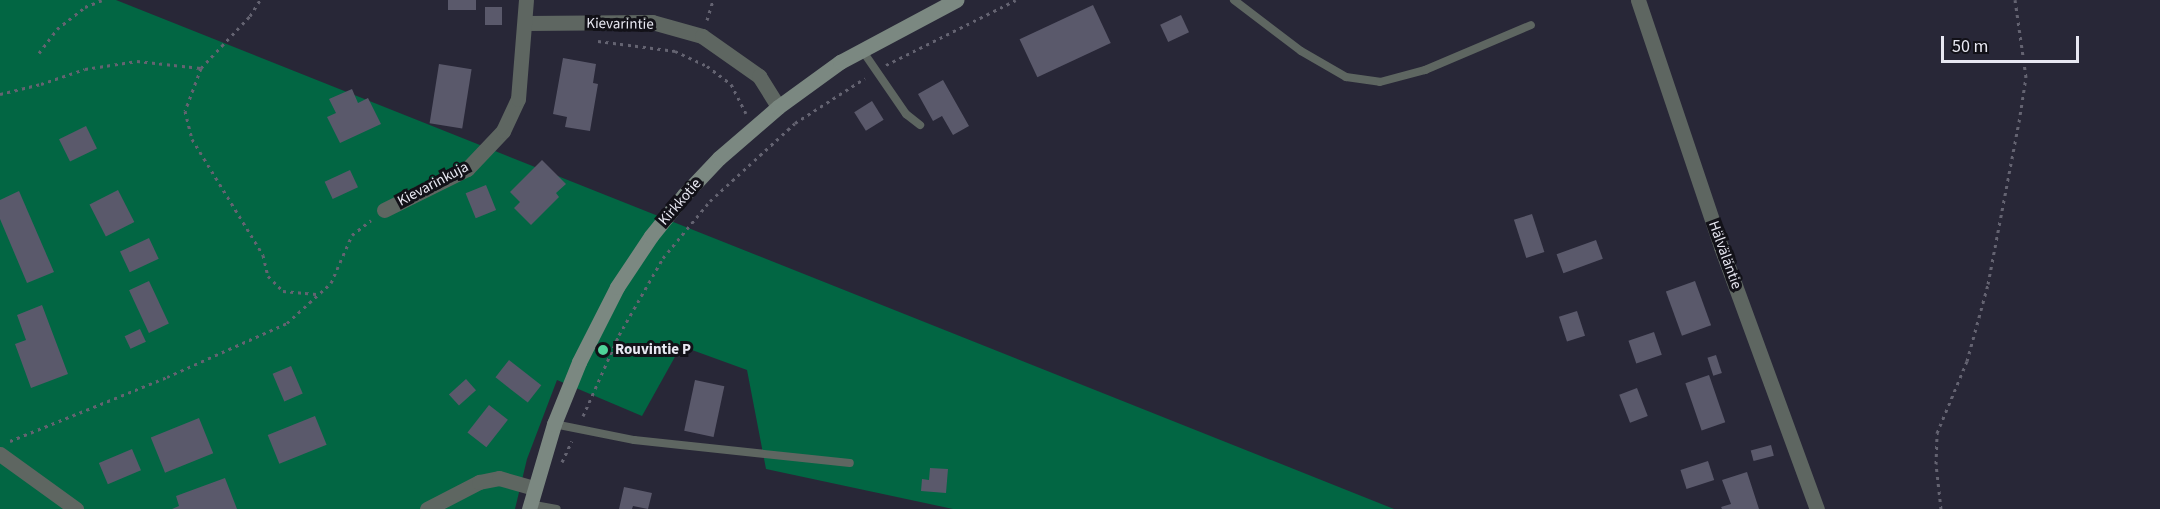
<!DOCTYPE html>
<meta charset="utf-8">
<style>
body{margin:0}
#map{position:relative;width:2160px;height:509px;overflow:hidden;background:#282737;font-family:"Source Sans 3",sans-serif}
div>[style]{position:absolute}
.forest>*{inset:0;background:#026643}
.building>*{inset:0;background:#5a596b;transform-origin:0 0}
.path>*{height:3px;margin-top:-1.5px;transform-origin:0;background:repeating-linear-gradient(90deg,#646371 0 3px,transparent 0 7.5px)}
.lane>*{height:8px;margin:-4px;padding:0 4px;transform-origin:4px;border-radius:4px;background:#5e6661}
.street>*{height:15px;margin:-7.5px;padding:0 7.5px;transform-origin:7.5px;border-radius:7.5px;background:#5e6661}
.secondary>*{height:15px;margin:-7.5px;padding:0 7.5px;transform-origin:7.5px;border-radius:7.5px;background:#7b8881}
.dots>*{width:16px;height:16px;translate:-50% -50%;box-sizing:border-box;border:3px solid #121118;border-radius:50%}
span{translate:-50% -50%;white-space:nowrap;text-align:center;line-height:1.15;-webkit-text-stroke:6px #121118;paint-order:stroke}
.street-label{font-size:15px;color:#e8e8f2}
.poi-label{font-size:15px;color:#e8e8f2;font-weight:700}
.left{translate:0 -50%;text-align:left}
.scale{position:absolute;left:1941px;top:36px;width:138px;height:27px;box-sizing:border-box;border:3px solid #e8e8f2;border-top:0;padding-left:8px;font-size:18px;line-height:21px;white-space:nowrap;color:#e8e8f2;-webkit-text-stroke:4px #121118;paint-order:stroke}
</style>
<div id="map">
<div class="forest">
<div style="clip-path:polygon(0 0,116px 0,1394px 509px,953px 509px,766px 469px,747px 370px,681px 346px,642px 416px,557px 380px,527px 459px,515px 509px,0 509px)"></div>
</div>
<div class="building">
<div style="left:448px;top:0;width:28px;height:10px"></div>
<div style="left:1093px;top:5px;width:42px;height:81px;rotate:65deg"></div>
<div style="left:485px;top:7px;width:17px;height:18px"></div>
<div style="left:1181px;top:15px;width:19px;height:23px;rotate:65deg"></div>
<div style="clip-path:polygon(563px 58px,596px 64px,593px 83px,598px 84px,590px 131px,565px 127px,567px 117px,553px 114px)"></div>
<div style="left:439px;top:64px;width:33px;height:60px;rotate:9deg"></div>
<div style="clip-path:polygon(943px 80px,969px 126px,953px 135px,942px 116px,933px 121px,918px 94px)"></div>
<div style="clip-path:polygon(352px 89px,358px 103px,368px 98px,381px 124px,340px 143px,327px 117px,336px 113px,329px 99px)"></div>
<div style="left:872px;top:101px;width:22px;height:21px;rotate:58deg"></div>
<div style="left:86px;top:126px;width:25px;height:30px;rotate:64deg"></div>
<div style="clip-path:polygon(542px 160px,566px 184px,556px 193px,559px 197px,531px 225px,514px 208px,520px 202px,510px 192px)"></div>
<div style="left:350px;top:170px;width:19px;height:28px;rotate:65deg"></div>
<div style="left:486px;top:185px;width:27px;height:22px;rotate:68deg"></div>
<div style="left:118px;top:190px;width:36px;height:32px;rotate:63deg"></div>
<div style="clip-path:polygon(19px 191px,54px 272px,27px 283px,0 219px,0 200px)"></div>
<div style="left:1532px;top:214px;width:40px;height:19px;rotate:72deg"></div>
<div style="left:149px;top:238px;width:23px;height:32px;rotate:65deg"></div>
<div style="left:1596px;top:240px;width:20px;height:42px;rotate:70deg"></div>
<div style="left:149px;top:281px;width:47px;height:22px;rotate:65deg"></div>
<div style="left:1695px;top:281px;width:47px;height:31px;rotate:70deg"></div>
<div style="clip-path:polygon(42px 305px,68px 374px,31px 388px,15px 344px,26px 340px,17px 315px)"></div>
<div style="left:1577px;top:311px;width:26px;height:19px;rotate:72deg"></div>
<div style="left:140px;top:329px;width:14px;height:17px;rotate:65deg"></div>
<div style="left:1654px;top:332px;width:24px;height:27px;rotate:71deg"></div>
<div style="left:1716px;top:355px;width:19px;height:9px;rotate:72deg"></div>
<div style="left:509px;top:360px;width:41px;height:22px;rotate:38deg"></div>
<div style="left:291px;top:366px;width:30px;height:20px;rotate:67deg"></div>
<div style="left:1709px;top:375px;width:50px;height:25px;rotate:71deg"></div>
<div style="left:466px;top:379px;width:15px;height:23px;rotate:48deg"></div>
<div style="left:695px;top:380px;width:30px;height:52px;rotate:12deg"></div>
<div style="left:1637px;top:388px;width:30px;height:19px;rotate:69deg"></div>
<div style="left:489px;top:405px;width:24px;height:35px;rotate:38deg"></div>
<div style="left:315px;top:416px;width:31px;height:51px;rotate:68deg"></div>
<div style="left:199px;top:418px;width:38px;height:52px;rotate:68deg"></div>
<div style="left:1771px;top:445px;width:11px;height:21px;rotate:75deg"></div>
<div style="left:132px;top:449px;width:23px;height:36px;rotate:67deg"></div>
<div style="left:1708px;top:461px;width:20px;height:29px;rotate:72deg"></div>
<div style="clip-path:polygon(930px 468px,948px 469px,946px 493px,921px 491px,922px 479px,929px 480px)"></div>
<div style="clip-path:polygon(1747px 472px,1759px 509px,1722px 509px,1721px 507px,1731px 504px,1722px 480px)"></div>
<div style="clip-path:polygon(225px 478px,237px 509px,172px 509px,179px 506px,176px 496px)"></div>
<div style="clip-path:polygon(624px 487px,652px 493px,648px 509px,633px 506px,632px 509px,619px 509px)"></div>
</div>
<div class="path">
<div style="left:707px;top:20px;width:21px;rotate:-73deg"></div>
<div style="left:598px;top:41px;width:78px;rotate:7.4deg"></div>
<div style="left:675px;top:51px;width:35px;rotate:25deg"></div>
<div style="left:707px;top:66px;width:30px;rotate:37deg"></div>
<div style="left:731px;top:84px;width:33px;rotate:63deg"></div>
<div style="left:39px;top:53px;width:30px;rotate:-53deg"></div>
<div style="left:57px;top:29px;width:36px;rotate:-38deg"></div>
<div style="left:85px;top:7px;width:18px;rotate:-22deg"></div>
<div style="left:886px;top:65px;width:145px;rotate:-26.6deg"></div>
<div style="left:201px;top:68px;width:46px;rotate:110.4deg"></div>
<div style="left:185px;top:111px;width:29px;rotate:76deg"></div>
<div style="left:192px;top:139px;width:136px;rotate:58.5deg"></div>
<div style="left:263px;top:255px;width:22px;rotate:77deg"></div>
<div style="left:268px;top:276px;width:21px;rotate:45deg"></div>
<div style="left:283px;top:291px;width:36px;rotate:5deg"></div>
<div style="left:0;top:94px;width:42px;rotate:-13.7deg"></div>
<div style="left:41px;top:84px;width:46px;rotate:-18.8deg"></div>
<div style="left:85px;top:69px;width:53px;rotate:-8.7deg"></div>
<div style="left:137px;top:61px;width:64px;rotate:6.2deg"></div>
<div style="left:201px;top:68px;width:71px;rotate:-46.7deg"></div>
<div style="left:250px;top:16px;width:19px;rotate:-58deg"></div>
<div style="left:583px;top:416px;width:89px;rotate:-66deg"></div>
<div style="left:619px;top:335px;width:89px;rotate:-60.3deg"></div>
<div style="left:663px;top:258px;width:74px;rotate:-50.5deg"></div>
<div style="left:710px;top:201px;width:115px;rotate:-42.5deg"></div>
<div style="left:795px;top:123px;width:83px;rotate:-32.7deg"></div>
<div style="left:10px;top:441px;width:170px;rotate:-22.2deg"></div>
<div style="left:167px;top:377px;width:132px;rotate:-24.2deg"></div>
<div style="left:287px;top:323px;width:59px;rotate:-42.3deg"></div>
<div style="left:331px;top:283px;width:52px;rotate:-66.4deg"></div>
<div style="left:352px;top:235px;width:24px;rotate:-38deg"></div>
<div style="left:562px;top:462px;width:23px;rotate:-65deg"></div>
<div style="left:1941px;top:509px;width:45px;rotate:-96.3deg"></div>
<div style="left:1936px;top:464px;width:31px;rotate:-88deg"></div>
<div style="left:1937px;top:433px;width:78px;rotate:-67.4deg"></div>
<div style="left:1967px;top:361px;width:80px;rotate:-74.7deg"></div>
<div style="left:1988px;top:284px;width:165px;rotate:-79.2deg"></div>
<div style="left:2019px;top:122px;width:46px;rotate:-81.2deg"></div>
<div style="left:2026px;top:77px;width:78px;rotate:-98.1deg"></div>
</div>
<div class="lane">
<div style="left:1234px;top:0;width:84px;rotate:37.3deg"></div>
<div style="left:1301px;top:51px;width:52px;rotate:30deg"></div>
<div style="left:1346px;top:77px;width:34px;rotate:8deg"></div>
<div style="left:1380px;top:82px;width:47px;rotate:-14.9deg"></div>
<div style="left:1425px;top:70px;width:115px;rotate:-23deg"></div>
<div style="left:862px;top:50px;width:78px;rotate:55.5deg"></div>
<div style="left:906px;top:114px;width:18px;rotate:38deg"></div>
<div style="left:554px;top:424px;width:82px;rotate:11.3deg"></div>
<div style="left:634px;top:440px;width:217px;rotate:6.1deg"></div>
<div style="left:529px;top:504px;width:28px;rotate:10deg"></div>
</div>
<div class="street">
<div style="left:1638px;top:0;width:261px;rotate:71.4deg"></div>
<div style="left:1721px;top:247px;width:279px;rotate:69.9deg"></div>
<div style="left:526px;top:23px;width:126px;rotate:-0.5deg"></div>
<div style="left:652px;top:22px;width:52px;rotate:15.6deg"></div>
<div style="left:702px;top:36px;width:70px;rotate:35.1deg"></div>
<div style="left:759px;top:76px;width:36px;rotate:58deg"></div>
<div style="left:384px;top:210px;width:93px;rotate:-26.3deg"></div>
<div style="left:467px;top:169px;width:52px;rotate:-46.5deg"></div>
<div style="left:503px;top:131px;width:35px;rotate:-65deg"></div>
<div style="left:518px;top:99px;width:99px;rotate:-85.4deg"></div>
<div style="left:0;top:454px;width:94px;rotate:35.9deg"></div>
<div style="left:427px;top:509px;width:59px;rotate:-27.4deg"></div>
<div style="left:479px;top:482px;width:20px;rotate:-11deg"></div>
<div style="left:499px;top:478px;width:35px;rotate:16deg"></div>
</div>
<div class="secondary">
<div style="left:529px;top:509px;width:89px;rotate:-73.6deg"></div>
<div style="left:554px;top:424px;width:67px;rotate:-68deg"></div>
<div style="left:579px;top:362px;width:84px;rotate:-63.1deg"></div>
<div style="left:617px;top:287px;width:61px;rotate:-56.3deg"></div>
<div style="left:651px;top:236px;width:53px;rotate:-51.2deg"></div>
<div style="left:684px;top:195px;width:51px;rotate:-46.6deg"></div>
<div style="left:719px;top:158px;width:78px;rotate:-40.8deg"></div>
<div style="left:778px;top:107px;width:77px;rotate:-36deg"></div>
<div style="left:840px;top:62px;width:132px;rotate:-28.1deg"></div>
</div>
<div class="dots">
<div style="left:603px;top:350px;background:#4fd399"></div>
</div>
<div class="street-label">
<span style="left:620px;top:24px;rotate:1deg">Kievarintie</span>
<span style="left:433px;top:184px;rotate:-28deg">Kievarinkuja</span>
<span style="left:680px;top:202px;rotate:-49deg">Kirkkotie</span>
<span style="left:1725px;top:255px;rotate:70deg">Hälväläntie</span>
</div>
<div class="poi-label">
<span class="left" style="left:615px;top:350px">Rouvintie P</span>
</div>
<div class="scale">50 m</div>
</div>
